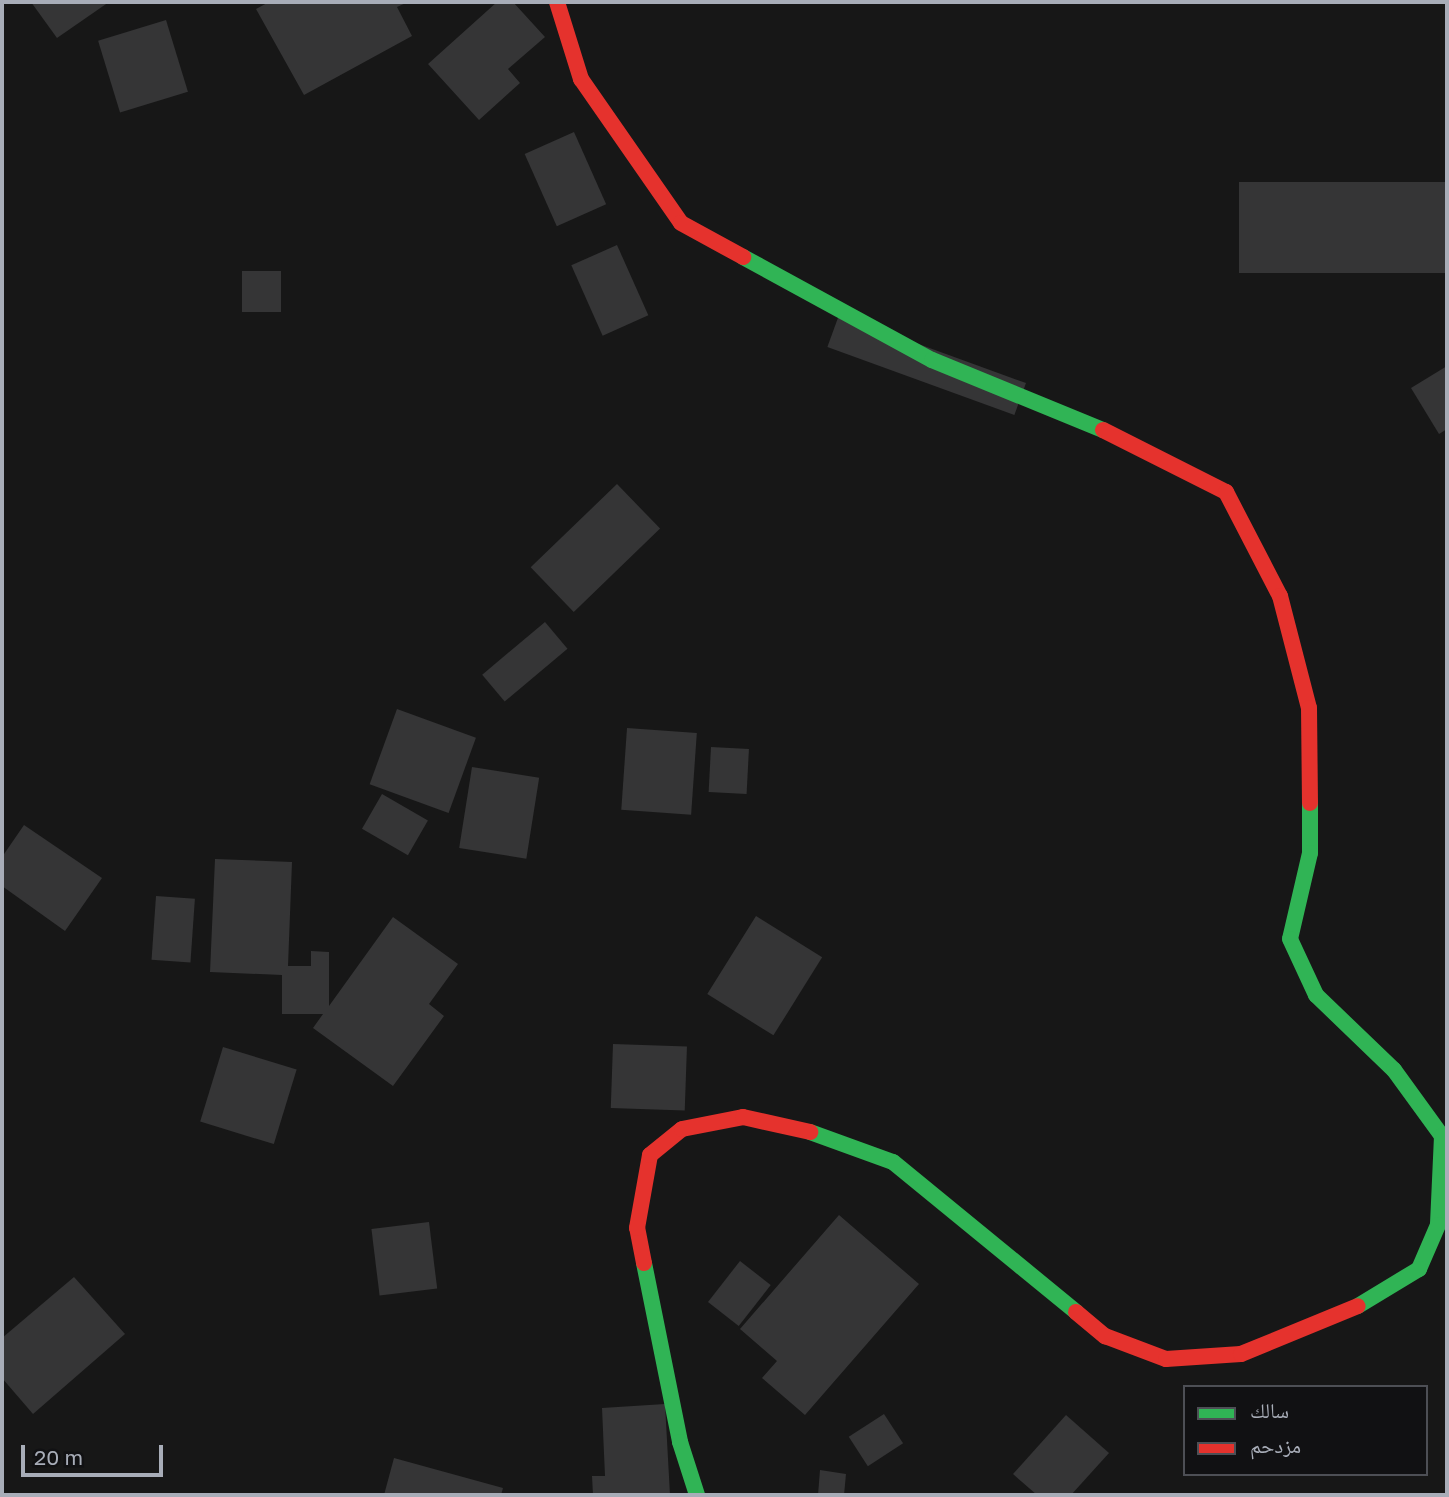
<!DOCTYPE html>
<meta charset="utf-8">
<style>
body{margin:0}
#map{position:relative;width:1449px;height:1497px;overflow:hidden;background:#171717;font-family:"Golos Text","Noto Naskh Arabic",sans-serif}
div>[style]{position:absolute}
.building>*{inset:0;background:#353536;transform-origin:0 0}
.fast>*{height:16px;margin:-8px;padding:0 8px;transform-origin:8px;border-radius:8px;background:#30b455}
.jam>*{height:16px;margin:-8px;padding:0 8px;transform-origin:8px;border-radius:8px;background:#e5322d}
span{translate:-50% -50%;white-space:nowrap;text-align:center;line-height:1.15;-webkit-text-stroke:5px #111113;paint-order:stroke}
.frame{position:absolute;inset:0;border:4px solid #a8adb8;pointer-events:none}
.legend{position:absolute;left:1183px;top:1385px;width:245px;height:91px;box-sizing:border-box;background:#111113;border:2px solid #4d4f55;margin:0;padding:9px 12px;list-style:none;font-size:21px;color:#a8adb8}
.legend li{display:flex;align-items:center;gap:14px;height:35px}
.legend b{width:35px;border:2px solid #4d4f55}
.scale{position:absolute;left:21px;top:1445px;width:142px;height:32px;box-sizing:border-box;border:4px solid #a8adb8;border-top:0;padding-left:9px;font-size:21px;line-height:24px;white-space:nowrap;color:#a8adb8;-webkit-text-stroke:5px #111113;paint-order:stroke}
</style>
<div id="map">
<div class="building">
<div style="clip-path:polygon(31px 2px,109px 2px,57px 38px)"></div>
<div style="clip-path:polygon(269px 2px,408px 2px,397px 7px,412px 36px,304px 95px,256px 9px)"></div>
<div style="clip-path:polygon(497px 2px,513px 2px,545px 37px,508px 69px,520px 83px,479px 120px,428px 64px)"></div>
<div style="left:166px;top:20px;width:75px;height:71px;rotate:73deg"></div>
<div style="left:574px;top:132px;width:79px;height:54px;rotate:66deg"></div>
<div style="left:1447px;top:182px;width:91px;height:208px;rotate:90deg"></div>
<div style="left:617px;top:245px;width:77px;height:50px;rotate:66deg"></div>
<div style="left:242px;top:271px;width:39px;height:41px"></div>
<div style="left:839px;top:315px;width:199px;height:34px;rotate:20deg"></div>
<div style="clip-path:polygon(1447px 366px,1447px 429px,1439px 434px,1411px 388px)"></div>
<div style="left:617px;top:484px;width:62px;height:120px;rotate:46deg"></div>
<div style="left:545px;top:622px;width:35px;height:82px;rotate:50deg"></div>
<div style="left:397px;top:709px;width:84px;height:80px;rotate:20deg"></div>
<div style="left:627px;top:728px;width:70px;height:82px;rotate:4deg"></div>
<div style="left:711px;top:747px;width:38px;height:45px;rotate:3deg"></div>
<div style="left:472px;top:767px;width:68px;height:82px;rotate:9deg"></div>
<div style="left:382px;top:794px;width:53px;height:40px;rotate:30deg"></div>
<div style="clip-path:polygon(24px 825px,102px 878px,65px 931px,2px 886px,2px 857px)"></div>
<div style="clip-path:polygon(215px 859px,292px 862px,288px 966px,311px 966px,311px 951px,329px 952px,329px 1006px,393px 917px,458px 964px,429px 1004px,444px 1016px,393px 1086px,313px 1028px,323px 1014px,282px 1014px,282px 975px,210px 972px)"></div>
<div style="left:156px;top:896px;width:39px;height:64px;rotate:4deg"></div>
<div style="left:756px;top:916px;width:78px;height:92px;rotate:32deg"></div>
<div style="left:613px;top:1044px;width:74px;height:64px;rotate:2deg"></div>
<div style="left:223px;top:1047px;width:77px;height:78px;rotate:17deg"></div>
<div style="clip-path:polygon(839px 1215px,919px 1284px,805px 1415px,762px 1378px,777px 1361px,740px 1329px)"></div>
<div style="left:429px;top:1222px;width:67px;height:58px;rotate:83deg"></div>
<div style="left:740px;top:1261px;width:39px;height:52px;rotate:38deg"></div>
<div style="clip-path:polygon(74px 1277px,125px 1334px,33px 1414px,2px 1378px,2px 1338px)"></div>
<div style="clip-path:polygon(665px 1404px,670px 1495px,593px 1495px,592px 1476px,605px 1476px,602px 1408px)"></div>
<div style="left:884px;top:1414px;width:35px;height:42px;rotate:57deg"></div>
<div style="clip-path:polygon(1066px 1415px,1109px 1453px,1071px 1495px,1037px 1495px,1013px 1474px)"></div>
<div style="clip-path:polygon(394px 1458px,503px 1488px,501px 1495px,384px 1495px)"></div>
<div style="clip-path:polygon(820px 1470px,846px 1474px,844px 1495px,818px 1495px)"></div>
</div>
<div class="fast">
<div style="left:743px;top:257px;width:215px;rotate:28.6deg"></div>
<div style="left:932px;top:360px;width:185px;rotate:22.3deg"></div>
<div style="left:1310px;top:803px;width:50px;rotate:90deg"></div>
<div style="left:1310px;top:853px;width:88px;rotate:103.1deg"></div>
<div style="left:1290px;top:939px;width:62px;rotate:65.1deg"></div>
<div style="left:1316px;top:995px;width:108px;rotate:43.9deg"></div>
<div style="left:1394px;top:1070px;width:82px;rotate:54deg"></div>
<div style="left:1442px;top:1136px;width:89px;rotate:92.6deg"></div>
<div style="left:1438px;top:1225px;width:48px;rotate:113.4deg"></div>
<div style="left:1419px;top:1269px;width:71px;rotate:148.8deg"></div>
<div style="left:810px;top:1132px;width:88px;rotate:19.9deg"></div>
<div style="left:893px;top:1162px;width:237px;rotate:39.3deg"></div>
<div style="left:644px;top:1263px;width:183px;rotate:78.6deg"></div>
<div style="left:680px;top:1442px;width:56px;rotate:72.2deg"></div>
</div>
<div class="jam">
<div style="left:557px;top:2px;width:81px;rotate:72.7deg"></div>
<div style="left:581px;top:79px;width:175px;rotate:55.2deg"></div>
<div style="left:681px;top:223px;width:71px;rotate:28.7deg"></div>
<div style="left:1103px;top:430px;width:138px;rotate:26.8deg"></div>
<div style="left:1226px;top:492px;width:117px;rotate:62.6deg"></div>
<div style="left:1280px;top:596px;width:116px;rotate:75.5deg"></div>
<div style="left:1309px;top:708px;width:95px;rotate:89.4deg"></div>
<div style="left:644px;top:1263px;width:36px;rotate:-101deg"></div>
<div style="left:637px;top:1228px;width:74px;rotate:-79.9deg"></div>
<div style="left:650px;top:1155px;width:41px;rotate:-39.1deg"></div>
<div style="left:682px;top:1129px;width:62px;rotate:-11.1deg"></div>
<div style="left:743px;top:1117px;width:69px;rotate:12.6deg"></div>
<div style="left:1076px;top:1312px;width:38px;rotate:40deg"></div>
<div style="left:1105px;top:1336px;width:65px;rotate:20.7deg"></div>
<div style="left:1166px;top:1359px;width:75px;rotate:-3.8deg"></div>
<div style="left:1241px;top:1354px;width:126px;rotate:-22.3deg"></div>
</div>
<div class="frame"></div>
<ul class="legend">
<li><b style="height:9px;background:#30b455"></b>سالك</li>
<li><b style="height:9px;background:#e5322d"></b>مزدحم</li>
</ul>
<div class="scale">20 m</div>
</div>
